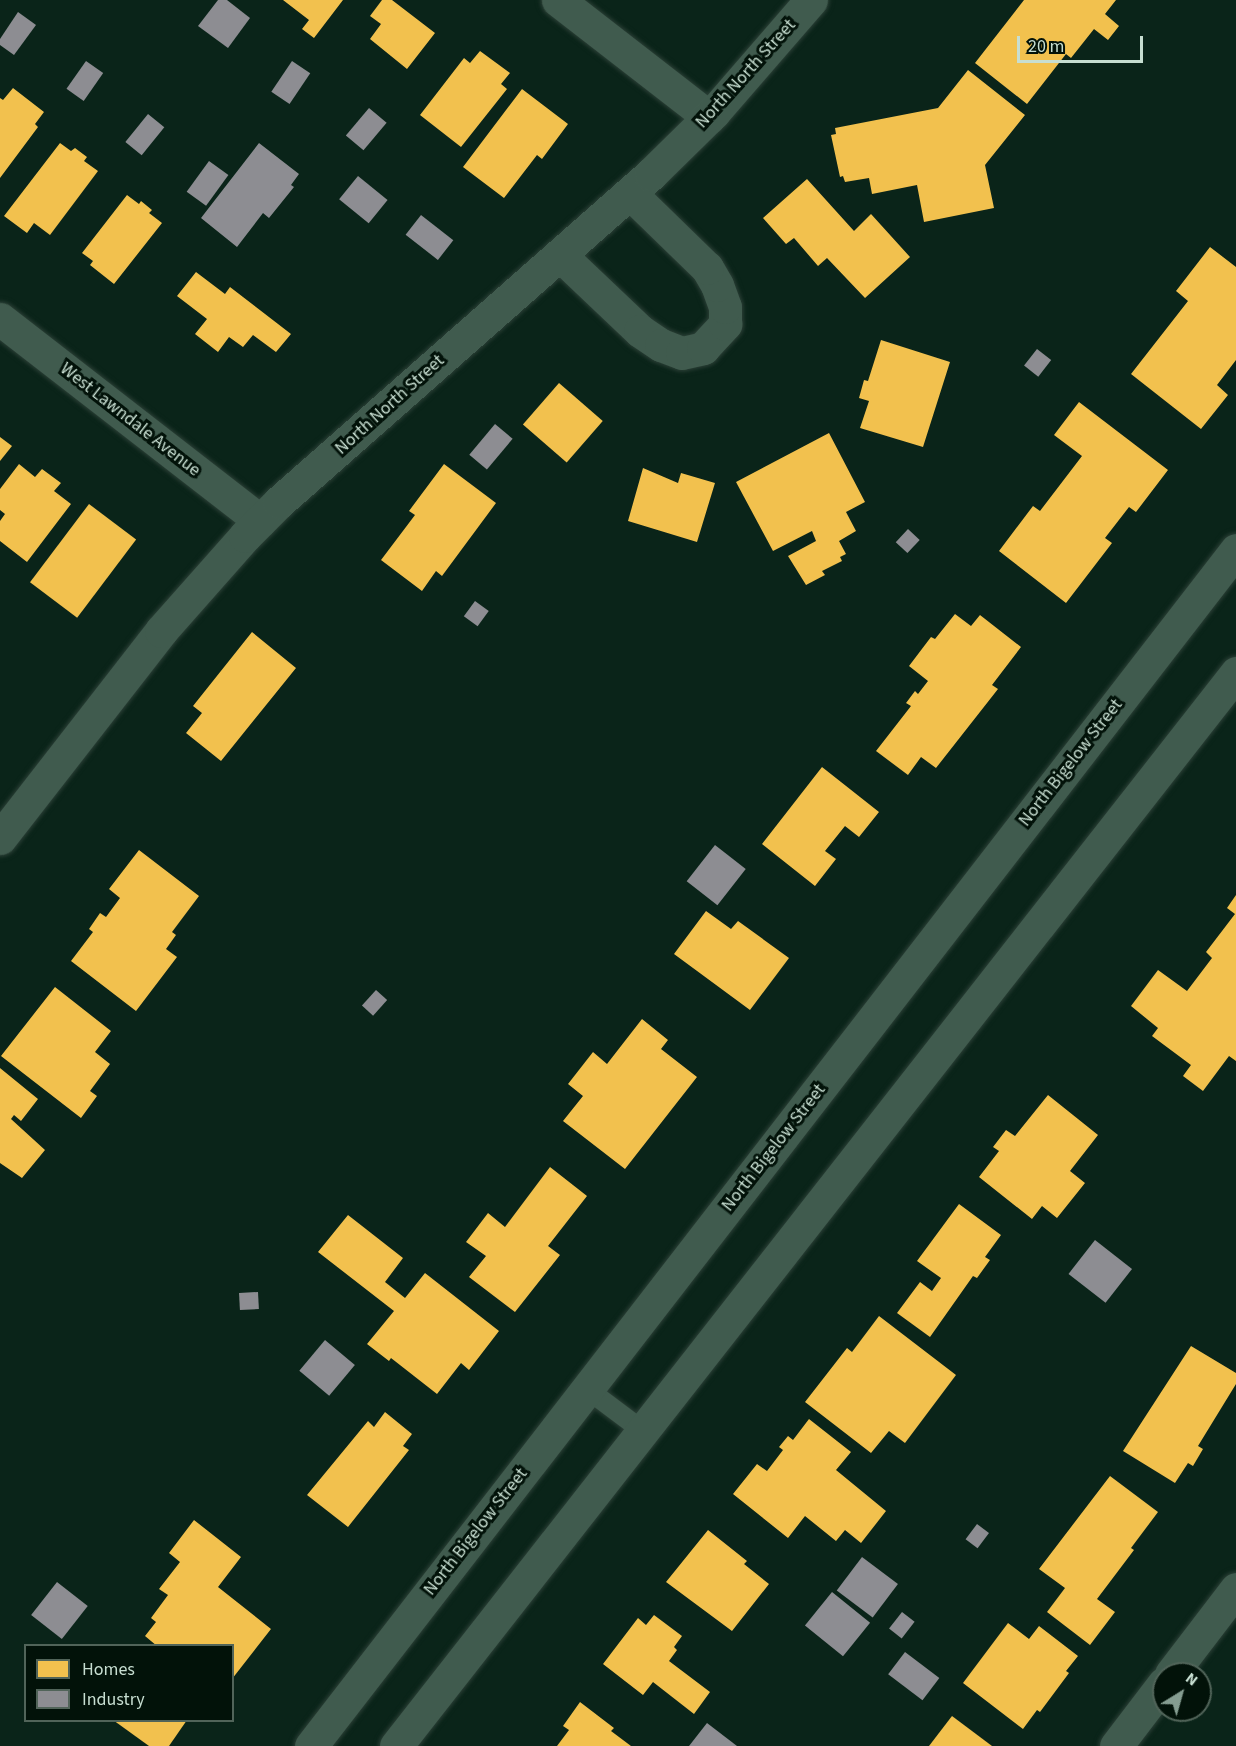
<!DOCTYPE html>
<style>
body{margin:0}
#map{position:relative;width:1236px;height:1746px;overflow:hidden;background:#0a2419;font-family:"Source Sans 3",sans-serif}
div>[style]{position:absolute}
.homes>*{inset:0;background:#f2c14e;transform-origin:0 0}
.industry>*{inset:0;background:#8d8d92;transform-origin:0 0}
.roads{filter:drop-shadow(0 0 2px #2b3f36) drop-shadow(0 0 2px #2b3f36)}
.lane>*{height:20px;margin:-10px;padding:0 10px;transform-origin:10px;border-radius:10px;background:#405b4e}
.street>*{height:33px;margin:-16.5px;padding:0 16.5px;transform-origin:16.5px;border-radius:16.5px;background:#405b4e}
span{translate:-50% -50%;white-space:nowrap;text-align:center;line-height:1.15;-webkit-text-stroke:6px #021209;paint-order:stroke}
.street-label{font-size:18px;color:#c7ded1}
.legend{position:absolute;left:24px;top:1644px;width:210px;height:78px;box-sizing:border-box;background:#021209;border:2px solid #516459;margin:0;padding:8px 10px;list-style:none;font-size:18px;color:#c7ded1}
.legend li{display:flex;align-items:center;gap:12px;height:30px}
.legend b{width:30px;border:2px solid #516459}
.north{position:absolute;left:1152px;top:1662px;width:60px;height:60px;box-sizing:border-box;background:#021209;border:2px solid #516459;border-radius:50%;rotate:37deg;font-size:16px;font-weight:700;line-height:24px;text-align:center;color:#c7ded1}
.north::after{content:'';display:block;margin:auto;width:21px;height:27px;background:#859d91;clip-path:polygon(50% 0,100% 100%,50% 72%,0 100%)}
.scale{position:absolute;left:1017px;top:36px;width:126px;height:27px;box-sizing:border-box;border:3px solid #c7ded1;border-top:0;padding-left:8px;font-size:18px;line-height:21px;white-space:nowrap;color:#c7ded1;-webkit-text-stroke:4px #021209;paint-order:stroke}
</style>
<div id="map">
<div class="homes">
<div style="clip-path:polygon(283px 0,343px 0,314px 38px,302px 29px,309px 20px)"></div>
<div style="clip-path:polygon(382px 0,392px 0,435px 33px,407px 69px,370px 39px,381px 24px,370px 16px)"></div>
<div style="clip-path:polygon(1024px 0,1116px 0,1105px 14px,1119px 26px,1108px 40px,1094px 29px,1071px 58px,1066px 54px,1027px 104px,975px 63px)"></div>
<div style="clip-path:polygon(480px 51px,510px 73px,501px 84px,507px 89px,461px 147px,420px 115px,464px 58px,470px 63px)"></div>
<div style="clip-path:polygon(968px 70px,1025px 115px,985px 165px,994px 208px,924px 222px,917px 185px,872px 194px,869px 178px,845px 182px,843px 176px,840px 177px,831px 135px,836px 134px,835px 128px,938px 108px)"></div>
<div style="clip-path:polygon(13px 88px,44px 112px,35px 124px,38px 127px,0 178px,0 98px,3px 100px)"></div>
<div style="clip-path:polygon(522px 89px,568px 124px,542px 159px,537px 155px,504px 198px,463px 167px)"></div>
<div style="clip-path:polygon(60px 143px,71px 151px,75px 148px,87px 157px,84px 161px,98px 171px,50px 235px,34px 223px,27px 233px,4px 216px)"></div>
<div style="clip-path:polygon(807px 179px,854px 231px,871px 214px,910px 257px,865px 298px,827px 258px,818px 266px,794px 238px,786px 244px,763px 218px)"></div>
<div style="clip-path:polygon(127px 195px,139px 204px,141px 201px,152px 210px,149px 213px,162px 223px,114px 284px,90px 265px,93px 261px,82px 253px)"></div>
<div style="clip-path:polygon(1210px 247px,1236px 267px,1236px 360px,1217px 385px,1228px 395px,1201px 429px,1131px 374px,1188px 301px,1176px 291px)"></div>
<div style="clip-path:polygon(196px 272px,225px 294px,230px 287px,291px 334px,276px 352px,253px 335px,243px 347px,229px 337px,218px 352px,195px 334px,207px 319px,177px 296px)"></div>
<div style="clip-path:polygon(881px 340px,950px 362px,923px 447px,860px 428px,869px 401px,859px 398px,864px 380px,868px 381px)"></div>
<div style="left:559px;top:383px;width:58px;height:55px;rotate:41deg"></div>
<div style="clip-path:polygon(1079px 402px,1168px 470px,1136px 512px,1129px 507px,1105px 538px,1112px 543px,1066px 603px,999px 551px,1033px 506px,1040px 511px,1082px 456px,1054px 435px)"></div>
<div style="clip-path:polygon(829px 433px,865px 502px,846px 512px,856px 531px,839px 541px,846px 554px,840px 557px,842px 561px,822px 571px,825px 575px,806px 585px,788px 556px,816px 541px,812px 531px,773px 551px,736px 482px)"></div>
<div style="clip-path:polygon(0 437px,12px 446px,0 461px)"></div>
<div style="clip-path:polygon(19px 464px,35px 477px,42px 469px,61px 483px,54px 491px,71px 504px,27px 562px,0 541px,0 521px,5px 514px,0 510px,0 489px)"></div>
<div style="clip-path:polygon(444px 464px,496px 503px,442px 576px,436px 571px,422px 591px,381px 560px,415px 515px,409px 511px)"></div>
<div style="clip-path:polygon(643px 468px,678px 483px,681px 473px,715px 483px,697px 542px,628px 521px)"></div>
<div style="left:89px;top:504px;width:59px;height:98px;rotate:37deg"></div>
<div style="clip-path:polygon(955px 614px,971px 626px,980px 615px,1021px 647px,992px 685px,998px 689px,936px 768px,921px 757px,908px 775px,876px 751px,911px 706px,906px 703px,915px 691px,918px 694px,928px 681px,909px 666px,931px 637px,935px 639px)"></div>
<div style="clip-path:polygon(252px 632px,296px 668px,221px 761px,186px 733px,202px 713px,193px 706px)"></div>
<div style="clip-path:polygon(822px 767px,879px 812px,859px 837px,845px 826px,825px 851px,836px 859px,815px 886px,762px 844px)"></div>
<div style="clip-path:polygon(139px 850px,199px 896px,172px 932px,176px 935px,166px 949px,177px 957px,136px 1011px,71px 961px,93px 932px,89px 929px,100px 913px,106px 917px,120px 898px,109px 889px)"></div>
<div style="clip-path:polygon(1236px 895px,1236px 1061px,1229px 1056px,1203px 1091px,1183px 1076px,1191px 1065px,1152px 1036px,1158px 1028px,1131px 1006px,1158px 970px,1187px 991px,1212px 958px,1206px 952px,1235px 914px,1227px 908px)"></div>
<div style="clip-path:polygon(706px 911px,731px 929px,738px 921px,789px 958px,750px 1010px,674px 954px)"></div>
<div style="clip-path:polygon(55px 987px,111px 1031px,95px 1052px,110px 1064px,90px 1091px,97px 1096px,81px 1118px,1px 1056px)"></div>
<div style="clip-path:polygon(642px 1019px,668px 1040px,661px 1049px,697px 1077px,625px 1169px,563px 1121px,583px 1096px,568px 1084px,593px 1052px,607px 1064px)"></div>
<div style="clip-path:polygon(0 1068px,38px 1099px,21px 1121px,14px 1115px,11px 1119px,45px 1150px,22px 1178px,0 1163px)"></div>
<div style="clip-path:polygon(1048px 1095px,1098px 1135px,1070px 1171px,1085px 1183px,1057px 1218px,1042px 1206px,1032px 1219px,979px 1177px,999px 1151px,993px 1147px,1006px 1130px,1015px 1136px)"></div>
<div style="clip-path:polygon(550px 1167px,587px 1196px,548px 1246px,560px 1255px,515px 1312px,469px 1277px,486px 1256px,466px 1242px,488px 1213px,505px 1227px)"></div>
<div style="clip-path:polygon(959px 1204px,1001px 1235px,985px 1257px,990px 1260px,977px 1278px,973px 1276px,930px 1337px,897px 1313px,920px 1282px,932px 1291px,941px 1278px,917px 1261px)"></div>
<div style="clip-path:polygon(348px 1215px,403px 1258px,385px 1282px,405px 1298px,425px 1273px,499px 1331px,469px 1370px,461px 1363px,437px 1394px,391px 1358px,389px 1361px,367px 1344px,394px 1311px,318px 1252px)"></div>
<div style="clip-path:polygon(879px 1316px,956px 1375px,905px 1443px,889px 1431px,871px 1453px,805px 1402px,847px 1348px,852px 1352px)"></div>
<div style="clip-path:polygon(1191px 1346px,1236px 1373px,1236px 1384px,1198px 1446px,1203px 1449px,1193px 1466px,1188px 1463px,1175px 1483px,1123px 1451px)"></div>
<div style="clip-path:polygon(385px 1412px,412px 1434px,403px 1446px,409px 1450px,348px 1527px,307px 1495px,368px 1421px,374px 1427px)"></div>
<div style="clip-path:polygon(809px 1419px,851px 1452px,836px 1470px,886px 1511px,861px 1543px,845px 1530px,836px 1541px,805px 1516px,788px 1538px,733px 1494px,757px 1464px,767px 1471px,783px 1450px,779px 1447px,788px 1436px,793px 1440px)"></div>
<div style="clip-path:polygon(1110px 1476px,1158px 1512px,1131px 1548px,1134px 1550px,1097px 1599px,1115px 1612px,1090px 1645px,1047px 1612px,1065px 1588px,1039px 1569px)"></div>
<div style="clip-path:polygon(194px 1520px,241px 1557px,218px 1587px,271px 1629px,232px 1679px,232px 1646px,157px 1646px,145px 1636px,156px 1622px,151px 1618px,168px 1595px,159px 1589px,180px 1562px,169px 1553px)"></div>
<div style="clip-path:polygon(708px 1530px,747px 1561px,744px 1564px,769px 1584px,732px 1631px,666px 1582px)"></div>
<div style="clip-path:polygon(654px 1615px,682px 1636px,674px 1647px,677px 1650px,669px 1661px,710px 1692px,694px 1714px,653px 1682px,643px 1695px,603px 1664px,638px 1618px,646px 1625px)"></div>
<div style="clip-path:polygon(1008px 1623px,1029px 1639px,1039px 1626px,1078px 1656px,1066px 1671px,1069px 1673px,1040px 1712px,1037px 1710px,1023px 1729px,963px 1683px)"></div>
<div style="clip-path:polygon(580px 1702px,614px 1728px,611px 1731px,631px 1746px,557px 1746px,569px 1730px,563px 1726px)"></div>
<div style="clip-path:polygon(952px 1716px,992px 1746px,929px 1746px)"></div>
<div style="clip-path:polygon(113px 1720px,187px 1720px,169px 1746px,149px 1746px)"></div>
</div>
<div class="industry">
<div style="clip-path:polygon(218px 0,227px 0,250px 18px,228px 48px,198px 26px)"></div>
<div style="clip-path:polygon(18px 12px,36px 25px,14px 55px,0 45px,0 39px)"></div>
<div style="left:86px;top:61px;width:21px;height:34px;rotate:35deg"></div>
<div style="left:292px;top:61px;width:22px;height:37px;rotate:34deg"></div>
<div style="left:369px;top:108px;width:23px;height:36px;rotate:40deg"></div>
<div style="left:148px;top:114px;width:21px;height:36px;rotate:39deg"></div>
<div style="clip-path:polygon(259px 143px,299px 174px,291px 185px,294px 187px,269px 218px,263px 213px,237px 247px,201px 218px)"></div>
<div style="left:209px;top:161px;width:24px;height:38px;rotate:36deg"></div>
<div style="left:358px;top:176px;width:38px;height:30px;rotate:39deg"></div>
<div style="left:421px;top:215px;width:41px;height:25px;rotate:38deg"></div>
<div style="left:1037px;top:349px;width:18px;height:21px;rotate:38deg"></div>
<div style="left:495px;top:424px;width:23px;height:40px;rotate:40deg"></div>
<div style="left:908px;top:529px;width:16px;height:18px;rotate:43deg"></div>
<div style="left:475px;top:601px;width:17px;height:19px;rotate:36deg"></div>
<div style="left:715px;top:845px;width:39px;height:46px;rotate:38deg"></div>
<div style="left:376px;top:990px;width:15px;height:21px;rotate:42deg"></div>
<div style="left:1095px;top:1240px;width:47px;height:43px;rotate:38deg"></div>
<div style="left:258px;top:1292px;width:17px;height:19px;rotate:87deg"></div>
<div style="left:325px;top:1340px;width:39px;height:40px;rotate:40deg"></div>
<div style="left:977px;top:1524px;width:15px;height:19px;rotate:37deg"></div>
<div style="left:862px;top:1557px;width:45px;height:42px;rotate:37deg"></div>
<div style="left:57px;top:1582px;width:39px;height:42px;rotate:38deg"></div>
<div style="left:832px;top:1592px;width:49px;height:43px;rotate:39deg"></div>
<div style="left:902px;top:1612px;width:16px;height:21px;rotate:38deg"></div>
<div style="left:905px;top:1652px;width:43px;height:28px;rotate:37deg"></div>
<div style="clip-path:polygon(707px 1723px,737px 1746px,689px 1746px)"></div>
</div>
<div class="roads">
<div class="lane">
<div style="left:587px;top:1389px;width:70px;rotate:36.9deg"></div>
</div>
<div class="street">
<div style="left:558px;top:0;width:191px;rotate:37.8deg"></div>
<div style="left:560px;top:255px;width:110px;rotate:43.5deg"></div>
<div style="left:640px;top:331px;width:25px;rotate:34deg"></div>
<div style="left:661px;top:345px;width:22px;rotate:21deg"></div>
<div style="left:682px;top:353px;width:22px;rotate:-13deg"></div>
<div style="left:703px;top:348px;width:33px;rotate:-47deg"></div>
<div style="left:725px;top:324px;width:17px;rotate:-90deg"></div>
<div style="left:725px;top:307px;width:23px;rotate:-110deg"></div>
<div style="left:717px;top:285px;width:20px;rotate:-120deg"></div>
<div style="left:707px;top:268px;width:107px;rotate:-135.8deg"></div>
<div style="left:0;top:319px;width:329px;rotate:37.8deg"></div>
<div style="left:0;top:838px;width:262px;rotate:-52.1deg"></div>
<div style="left:161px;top:631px;width:127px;rotate:-48.5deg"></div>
<div style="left:245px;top:536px;width:48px;rotate:-45deg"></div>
<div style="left:279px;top:502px;width:496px;rotate:-41.4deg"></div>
<div style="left:651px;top:174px;width:88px;rotate:-44.5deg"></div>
<div style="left:714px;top:112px;width:148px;rotate:-49.1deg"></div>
<div style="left:1171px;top:1674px;width:107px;rotate:-52.6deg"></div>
<div style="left:311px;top:1746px;width:1512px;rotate:-52.28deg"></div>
<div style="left:396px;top:1746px;width:1363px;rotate:-51.94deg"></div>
<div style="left:1116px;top:1746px;width:79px;rotate:-52.7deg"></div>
</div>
</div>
<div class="street-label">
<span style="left:746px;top:74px;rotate:-48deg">North North Street</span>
<span style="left:390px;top:405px;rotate:-42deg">North North Street</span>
<span style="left:130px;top:420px;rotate:38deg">West Lawndale Avenue</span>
<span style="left:1071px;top:763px;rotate:-52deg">North Bigelow Street</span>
<span style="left:774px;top:1148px;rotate:-52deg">North Bigelow Street</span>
<span style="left:476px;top:1532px;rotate:-52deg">North Bigelow Street</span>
</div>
<ul class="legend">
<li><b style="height:16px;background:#f2c14e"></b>Homes</li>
<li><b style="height:16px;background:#8d8d92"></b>Industry</li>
</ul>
<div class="north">N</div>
<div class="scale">20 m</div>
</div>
